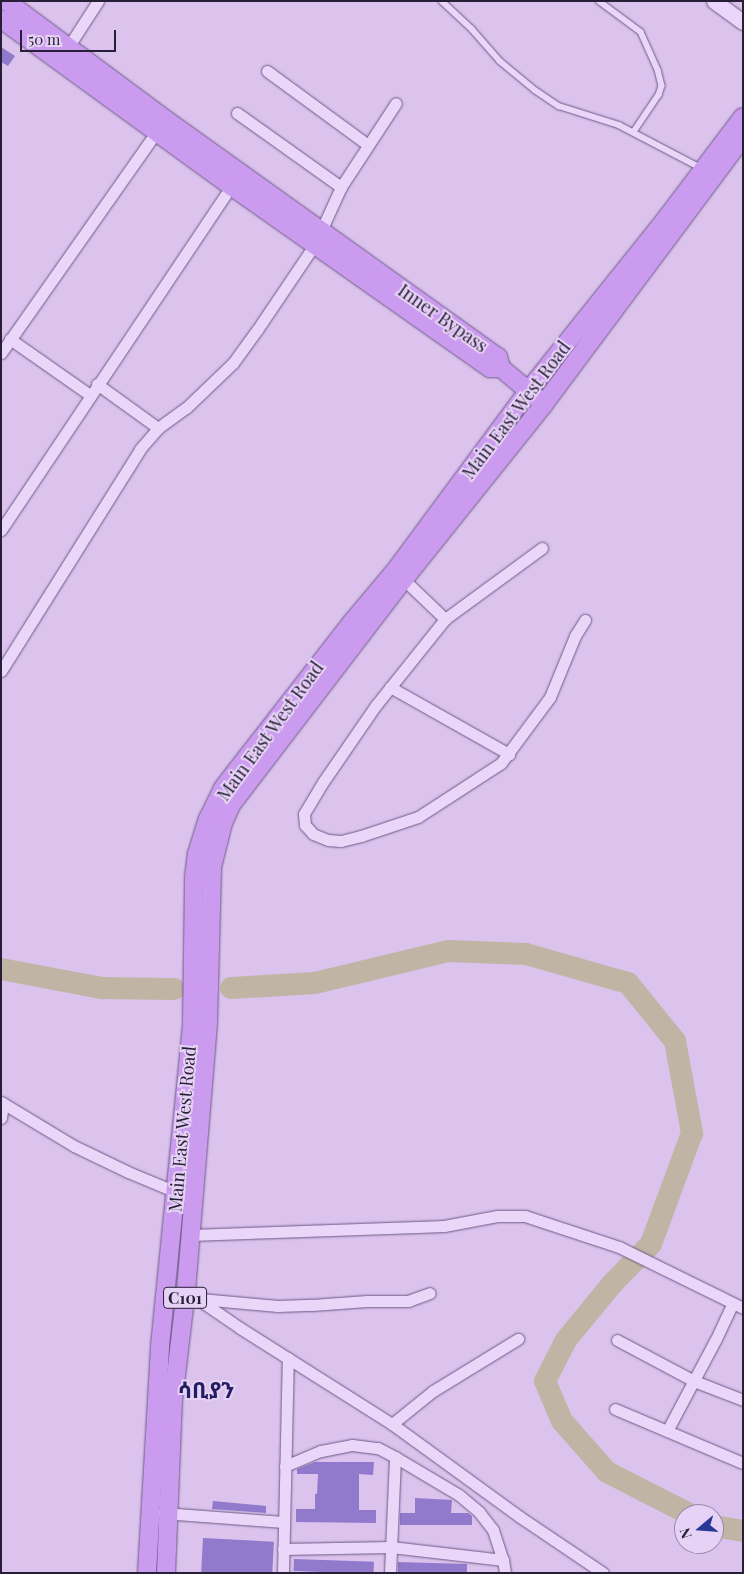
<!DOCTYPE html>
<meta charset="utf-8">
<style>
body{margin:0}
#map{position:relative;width:744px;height:1574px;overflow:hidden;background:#dbc3ed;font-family:"Playfair Display","Noto Sans Ethiopic",serif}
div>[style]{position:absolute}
.river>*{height:22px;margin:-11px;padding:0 11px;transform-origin:11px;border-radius:11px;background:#c0b5a5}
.building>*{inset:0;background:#9179cb;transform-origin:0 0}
.roads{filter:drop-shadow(0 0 1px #6c5a87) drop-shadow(0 0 1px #6c5a87)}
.service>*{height:5.5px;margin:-2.75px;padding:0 2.75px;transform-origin:2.75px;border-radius:2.75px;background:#ead6f8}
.minor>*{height:11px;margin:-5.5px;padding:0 5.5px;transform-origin:5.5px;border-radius:5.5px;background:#ead6f8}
.secondary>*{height:15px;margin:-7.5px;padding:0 7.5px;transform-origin:7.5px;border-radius:7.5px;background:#ead6f8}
.primary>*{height:18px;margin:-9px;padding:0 9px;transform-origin:9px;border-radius:9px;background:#cb9bf0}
span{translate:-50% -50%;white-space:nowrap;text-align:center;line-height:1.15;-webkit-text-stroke:4px #e6d2f5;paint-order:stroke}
.shield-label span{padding:1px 4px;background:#e6d2f5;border:1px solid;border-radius:4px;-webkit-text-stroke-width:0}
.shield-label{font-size:16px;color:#271e37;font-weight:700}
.street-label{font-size:18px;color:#271e37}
.district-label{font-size:22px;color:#231e63;font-weight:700}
.frame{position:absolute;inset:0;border:2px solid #271e37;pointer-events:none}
.north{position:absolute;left:674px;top:1504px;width:50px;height:50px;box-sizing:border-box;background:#e6d2f5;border:1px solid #9a8aa9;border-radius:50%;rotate:252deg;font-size:14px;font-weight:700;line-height:20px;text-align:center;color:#271e37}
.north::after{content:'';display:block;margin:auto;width:18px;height:22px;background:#2a3996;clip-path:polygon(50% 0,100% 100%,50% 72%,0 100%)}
.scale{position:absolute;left:20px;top:30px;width:96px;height:22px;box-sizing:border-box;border:2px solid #271e37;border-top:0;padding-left:6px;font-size:15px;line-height:18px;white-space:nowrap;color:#271e37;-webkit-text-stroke:4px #e6d2f5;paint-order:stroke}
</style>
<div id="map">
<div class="river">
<div style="left:1px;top:969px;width:103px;rotate:10.7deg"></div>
<div style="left:102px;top:988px;width:72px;rotate:0.8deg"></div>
<div style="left:231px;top:988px;width:84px;rotate:-3.4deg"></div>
<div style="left:315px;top:983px;width:137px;rotate:-13.5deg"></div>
<div style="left:448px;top:951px;width:78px;rotate:2.2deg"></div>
<div style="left:526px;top:954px;width:106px;rotate:15.9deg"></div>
<div style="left:628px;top:983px;width:75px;rotate:51deg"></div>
<div style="left:675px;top:1041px;width:94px;rotate:79.5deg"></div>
<div style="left:692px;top:1133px;width:118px;rotate:110.3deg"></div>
<div style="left:651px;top:1244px;width:56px;rotate:134.3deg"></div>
<div style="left:612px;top:1284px;width:72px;rotate:129.4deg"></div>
<div style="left:566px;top:1340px;width:46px;rotate:117.1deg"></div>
<div style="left:545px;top:1381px;width:43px;rotate:67deg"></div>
<div style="left:562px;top:1421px;width:68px;rotate:48.6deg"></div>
<div style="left:607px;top:1472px;width:92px;rotate:27.1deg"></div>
<div style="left:714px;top:1526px;width:29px;rotate:10deg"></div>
</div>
<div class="building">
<div style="clip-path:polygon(1px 47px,15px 56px,8px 66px,1px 62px)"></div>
<div style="clip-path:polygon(315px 1462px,374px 1462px,373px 1475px,359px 1474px,359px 1510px,376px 1510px,376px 1523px,296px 1522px,296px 1509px,315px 1509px,315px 1494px,317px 1494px,318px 1474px,297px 1474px,297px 1469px)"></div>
<div style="clip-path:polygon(415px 1498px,452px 1500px,451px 1513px,468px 1513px,472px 1516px,472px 1525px,400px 1525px,400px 1513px,415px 1513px)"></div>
<div style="clip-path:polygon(213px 1501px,266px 1506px,266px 1513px,212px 1509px)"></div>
<div style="left:203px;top:1538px;width:71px;height:35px;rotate:3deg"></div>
<div style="left:294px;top:1559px;width:80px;height:12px;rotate:2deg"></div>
<div style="clip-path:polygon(398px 1562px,467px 1564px,467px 1573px,398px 1573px)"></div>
</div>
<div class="roads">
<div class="service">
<div style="left:442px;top:1px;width:41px;rotate:43deg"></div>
<div style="left:472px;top:29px;width:43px;rotate:48.8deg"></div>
<div style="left:500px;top:61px;width:45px;rotate:39.6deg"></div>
<div style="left:535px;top:90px;width:29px;rotate:34deg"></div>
<div style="left:559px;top:106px;width:63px;rotate:17.6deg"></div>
<div style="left:619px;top:125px;width:93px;rotate:27.7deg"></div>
<div style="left:599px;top:1px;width:52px;rotate:36.4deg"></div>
<div style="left:641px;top:32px;width:42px;rotate:65.9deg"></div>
<div style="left:658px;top:70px;width:16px;rotate:76deg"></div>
<div style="left:662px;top:86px;width:9px;rotate:108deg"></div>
<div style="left:659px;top:95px;width:45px;rotate:124deg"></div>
</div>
<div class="minor">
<div style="left:65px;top:52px;width:61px;rotate:-57.1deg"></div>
<div style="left:267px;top:71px;width:125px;rotate:36.2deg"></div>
<div style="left:237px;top:113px;width:128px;rotate:35.4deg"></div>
<div style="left:10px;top:339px;width:98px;rotate:35deg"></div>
<div style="left:1px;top:353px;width:271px;rotate:-54.9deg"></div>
<div style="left:97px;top:384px;width:75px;rotate:35.8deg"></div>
<div style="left:1px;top:530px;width:414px;rotate:-56.2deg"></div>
<div style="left:542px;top:548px;width:120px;rotate:143.8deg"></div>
<div style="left:445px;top:619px;width:110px;rotate:128.7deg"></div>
<div style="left:376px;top:705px;width:93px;rotate:124.5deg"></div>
<div style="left:323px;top:782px;width:37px;rotate:121deg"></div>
<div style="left:304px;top:814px;width:11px;rotate:85deg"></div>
<div style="left:305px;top:825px;width:12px;rotate:48deg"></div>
<div style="left:313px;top:834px;width:16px;rotate:22deg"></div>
<div style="left:328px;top:840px;width:13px;rotate:4deg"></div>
<div style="left:341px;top:841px;width:21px;rotate:-14deg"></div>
<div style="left:361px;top:836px;width:60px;rotate:-18.4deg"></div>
<div style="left:418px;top:817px;width:99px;rotate:-33deg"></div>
<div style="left:501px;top:763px;width:82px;rotate:-53.4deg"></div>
<div style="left:550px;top:697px;width:66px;rotate:-67.7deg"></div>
<div style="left:575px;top:636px;width:19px;rotate:-58deg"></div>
<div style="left:399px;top:575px;width:64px;rotate:43.7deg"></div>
<div style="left:1px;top:671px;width:262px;rotate:-57.9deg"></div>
<div style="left:140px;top:449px;width:28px;rotate:-49deg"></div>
<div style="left:158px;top:428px;width:34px;rotate:-36deg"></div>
<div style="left:186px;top:408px;width:65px;rotate:-43.8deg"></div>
<div style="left:233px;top:363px;width:41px;rotate:-54deg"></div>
<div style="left:257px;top:330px;width:104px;rotate:-56deg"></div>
<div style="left:315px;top:244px;width:63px;rotate:-65.5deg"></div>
<div style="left:341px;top:187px;width:100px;rotate:-56.8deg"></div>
<div style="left:390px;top:687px;width:137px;rotate:29.4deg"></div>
<div style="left:1px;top:1102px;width:85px;rotate:31.1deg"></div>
<div style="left:74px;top:1146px;width:60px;rotate:25.7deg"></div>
<div style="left:128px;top:1172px;width:70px;rotate:22.6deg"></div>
<div style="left:1px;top:1118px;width:15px;rotate:-82deg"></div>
<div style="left:190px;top:1235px;width:227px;rotate:-2deg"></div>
<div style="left:417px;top:1227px;width:27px;rotate:-2deg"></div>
<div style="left:444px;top:1226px;width:54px;rotate:-10.7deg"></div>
<div style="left:497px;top:1216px;width:28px"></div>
<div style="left:525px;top:1216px;width:99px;rotate:18.3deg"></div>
<div style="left:619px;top:1247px;width:138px;rotate:26.2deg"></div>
<div style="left:186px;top:1291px;width:65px;rotate:34.4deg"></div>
<div style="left:240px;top:1328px;width:180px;rotate:32.3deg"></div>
<div style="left:392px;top:1424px;width:158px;rotate:36deg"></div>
<div style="left:520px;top:1517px;width:100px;rotate:34deg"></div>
<div style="left:200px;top:1299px;width:78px;rotate:5.1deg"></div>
<div style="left:278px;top:1306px;width:34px;rotate:-2deg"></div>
<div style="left:312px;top:1305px;width:55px;rotate:-4.2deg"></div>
<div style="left:367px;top:1301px;width:41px"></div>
<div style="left:408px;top:1301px;width:23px;rotate:-20deg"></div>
<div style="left:617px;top:1340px;width:87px;rotate:28deg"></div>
<div style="left:694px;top:1381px;width:53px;rotate:21.2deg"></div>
<div style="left:615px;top:1409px;width:139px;rotate:22.9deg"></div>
<div style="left:392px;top:1424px;width:53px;rotate:-38.8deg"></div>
<div style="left:433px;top:1391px;width:100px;rotate:-31.5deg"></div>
<div style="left:667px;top:1431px;width:104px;rotate:-62deg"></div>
<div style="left:716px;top:1339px;width:38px;rotate:-65deg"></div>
<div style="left:285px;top:1466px;width:39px;rotate:-23deg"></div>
<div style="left:321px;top:1451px;width:32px;rotate:-11deg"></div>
<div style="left:352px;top:1445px;width:26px;rotate:7deg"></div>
<div style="left:378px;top:1448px;width:19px;rotate:28deg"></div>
<div style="left:395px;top:1457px;width:74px;rotate:30.7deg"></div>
<div style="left:459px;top:1495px;width:26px;rotate:40deg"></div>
<div style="left:479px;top:1512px;width:23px;rotate:52deg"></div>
<div style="left:493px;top:1530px;width:32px;rotate:72deg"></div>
<div style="left:503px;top:1560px;width:13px;rotate:81deg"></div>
<div style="left:163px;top:1513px;width:121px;rotate:4.3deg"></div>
<div style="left:283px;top:1549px;width:108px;rotate:-1.1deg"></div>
<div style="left:391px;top:1547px;width:113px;rotate:6.6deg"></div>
<div style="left:283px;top:1573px;width:215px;rotate:-88.7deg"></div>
<div style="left:390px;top:1573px;width:116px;rotate:-87.5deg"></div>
</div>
<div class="secondary">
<div style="left:714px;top:1px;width:36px;rotate:36deg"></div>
</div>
<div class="primary">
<div style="left:6px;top:1px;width:198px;rotate:36.6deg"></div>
<div style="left:165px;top:119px;width:409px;rotate:35.6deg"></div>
<div style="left:498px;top:357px;width:11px;rotate:75deg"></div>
<div style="left:1px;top:19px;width:284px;rotate:36deg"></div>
<div style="left:231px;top:186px;width:317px;rotate:35.1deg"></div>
<div style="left:490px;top:368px;width:11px"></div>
<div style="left:501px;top:368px;width:47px;rotate:39.8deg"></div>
<div style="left:147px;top:1573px;width:227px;rotate:-86.7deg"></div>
<div style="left:160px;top:1346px;width:324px;rotate:-84.3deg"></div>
<div style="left:192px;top:1024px;width:147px;rotate:-89.2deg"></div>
<div style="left:194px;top:877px;width:23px;rotate:-83deg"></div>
<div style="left:197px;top:854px;width:37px;rotate:-73deg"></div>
<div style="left:208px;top:819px;width:34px;rotate:-64deg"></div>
<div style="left:223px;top:788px;width:16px;rotate:-52deg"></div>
<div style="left:233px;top:775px;width:195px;rotate:-52.1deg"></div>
<div style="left:353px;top:621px;width:65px;rotate:-50deg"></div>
<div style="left:395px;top:571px;width:224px;rotate:-53.5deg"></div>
<div style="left:528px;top:391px;width:219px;rotate:-51.3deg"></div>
<div style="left:665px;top:220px;width:129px;rotate:-52.9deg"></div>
<div style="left:166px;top:1573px;width:172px;rotate:-87.7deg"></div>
<div style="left:173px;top:1401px;width:111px;rotate:-83.3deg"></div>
<div style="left:186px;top:1291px;width:269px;rotate:-85.3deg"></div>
<div style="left:208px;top:1023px;width:156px;rotate:-88.5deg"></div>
<div style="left:212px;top:867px;width:45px;rotate:-76deg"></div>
<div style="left:223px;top:823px;width:20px;rotate:-66deg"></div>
<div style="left:231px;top:805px;width:285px;rotate:-52.6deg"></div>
<div style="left:404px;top:579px;width:224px;rotate:-51.3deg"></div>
<div style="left:544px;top:404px;width:333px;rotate:-53.3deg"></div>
</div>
</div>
<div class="shield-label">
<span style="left:185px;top:1298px">C101</span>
</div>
<div class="street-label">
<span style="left:443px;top:318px;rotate:35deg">Inner Bypass</span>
<span style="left:516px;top:410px;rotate:-53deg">Main East West Road</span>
<span style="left:270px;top:731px;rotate:-54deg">Main East West Road</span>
<span style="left:182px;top:1129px;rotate:-85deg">Main East West Road</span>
</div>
<div class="district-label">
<span style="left:206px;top:1390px">ሳቢያን</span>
</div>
<div class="frame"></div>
<div class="north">N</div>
<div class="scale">50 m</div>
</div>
